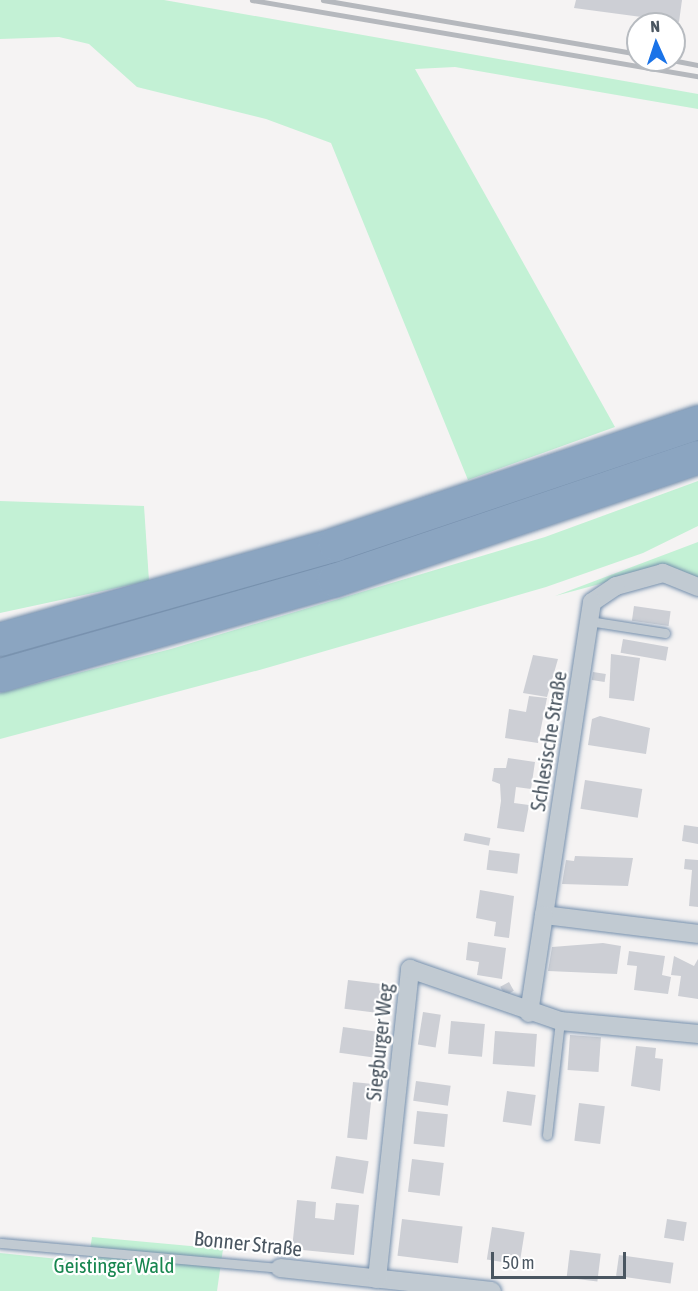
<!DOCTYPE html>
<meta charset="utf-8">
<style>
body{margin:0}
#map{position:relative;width:698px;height:1291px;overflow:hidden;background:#f5f3f3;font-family:"Asap Condensed",sans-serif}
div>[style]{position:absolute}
.green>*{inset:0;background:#c3f1d5}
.building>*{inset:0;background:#cdcfd5;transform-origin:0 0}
.roads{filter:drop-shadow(0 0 2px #7690ad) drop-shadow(0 0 2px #7690ad)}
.service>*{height:9px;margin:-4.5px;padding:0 4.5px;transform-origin:4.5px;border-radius:4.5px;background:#c1cad2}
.minor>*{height:18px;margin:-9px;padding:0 9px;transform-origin:9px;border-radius:9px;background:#c1cad2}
.motorway>*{height:33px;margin:-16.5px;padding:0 16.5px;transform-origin:16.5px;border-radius:16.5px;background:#8ba5c1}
.rail>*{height:4.5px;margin:-2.25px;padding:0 2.25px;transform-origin:2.25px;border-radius:2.25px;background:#b5b8bd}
span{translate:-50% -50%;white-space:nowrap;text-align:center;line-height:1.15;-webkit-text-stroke:4.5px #fff;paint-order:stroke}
.street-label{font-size:21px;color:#4a5661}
.park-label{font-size:21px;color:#17864f}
.north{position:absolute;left:626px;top:12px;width:60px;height:60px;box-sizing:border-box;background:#fff;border:2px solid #b7bbc0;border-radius:50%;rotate:357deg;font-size:16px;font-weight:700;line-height:24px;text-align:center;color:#4a5661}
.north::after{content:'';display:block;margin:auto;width:21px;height:27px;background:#1a73e8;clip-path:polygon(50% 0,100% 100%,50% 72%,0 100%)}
.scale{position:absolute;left:491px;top:1252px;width:135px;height:27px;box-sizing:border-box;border:3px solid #4a5661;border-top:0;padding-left:8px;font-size:18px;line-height:21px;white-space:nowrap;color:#4a5661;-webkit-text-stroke:4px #fff;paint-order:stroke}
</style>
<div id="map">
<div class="green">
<div style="clip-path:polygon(0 0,164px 0,698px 94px,698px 109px,455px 67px,415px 69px,615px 427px,468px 480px,331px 143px,266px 119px,137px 87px,89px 44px,59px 37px,0 39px)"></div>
<div style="clip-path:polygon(698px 481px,698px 526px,643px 553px,546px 587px,263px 669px,0 739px,0 693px,171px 649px,545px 537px)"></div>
<div style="clip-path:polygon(0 501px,144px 506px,149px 581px,0 613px)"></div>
<div style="clip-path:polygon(698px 542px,698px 579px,667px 566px,555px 596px)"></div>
<div style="clip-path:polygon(92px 1237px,223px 1249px,217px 1291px,0 1291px,0 1253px,88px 1262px)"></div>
</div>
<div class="building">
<div style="clip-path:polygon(576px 0,682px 0,679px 22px,574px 8px)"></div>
<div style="left:634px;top:606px;width:37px;height:15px;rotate:8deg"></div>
<div style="left:623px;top:639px;width:46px;height:14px;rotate:10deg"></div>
<div style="clip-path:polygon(611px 654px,640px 658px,634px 701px,609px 698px)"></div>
<div style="clip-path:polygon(533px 655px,558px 659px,547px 697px,523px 693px)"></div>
<div style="left:593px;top:672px;width:13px;height:8px;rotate:9deg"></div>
<div style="clip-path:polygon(529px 696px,547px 698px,538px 743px,505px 738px,509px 709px,526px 712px)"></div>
<div style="clip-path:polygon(600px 716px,650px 728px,646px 754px,588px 745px,592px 719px)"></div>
<div style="clip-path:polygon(508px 758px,535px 762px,531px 789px,516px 787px,514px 803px,529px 805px,524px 832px,497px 828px,501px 801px,500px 784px,492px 781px,494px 768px,506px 768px)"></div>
<div style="left:585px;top:780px;width:58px;height:29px;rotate:9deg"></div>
<div style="clip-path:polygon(684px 825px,698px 827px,698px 844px,682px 841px)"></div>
<div style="left:465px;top:833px;width:26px;height:8px;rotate:11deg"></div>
<div style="left:489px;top:850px;width:31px;height:20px;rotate:7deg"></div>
<div style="clip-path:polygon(575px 856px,633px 858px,628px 886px,562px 884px,566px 860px,574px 861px)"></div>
<div style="clip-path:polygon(685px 859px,698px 860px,698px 907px,689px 906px,692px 870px,684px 869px)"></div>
<div style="clip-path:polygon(480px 890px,514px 896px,509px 938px,494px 936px,496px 922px,476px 918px)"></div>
<div style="clip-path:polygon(468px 942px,506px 948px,502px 979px,477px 975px,479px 962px,466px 960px)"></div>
<div style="clip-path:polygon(603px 943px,621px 946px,617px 974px,548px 971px,552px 947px)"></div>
<div style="clip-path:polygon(629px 951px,665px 956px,662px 975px,671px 977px,668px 994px,634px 990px,637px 966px,627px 965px)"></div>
<div style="clip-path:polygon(674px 956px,694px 966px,698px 959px,698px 999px,678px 996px,681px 976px,671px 975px)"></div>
<div style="left:348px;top:980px;width:40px;height:29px;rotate:7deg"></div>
<div style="left:509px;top:982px;width:10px;height:10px;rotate:61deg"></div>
<div style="left:423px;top:1012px;width:18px;height:33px;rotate:9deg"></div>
<div style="left:451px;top:1021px;width:34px;height:33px;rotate:5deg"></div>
<div style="left:343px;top:1027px;width:42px;height:26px;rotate:8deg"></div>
<div style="left:495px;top:1031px;width:42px;height:33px;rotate:4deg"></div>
<div style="left:570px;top:1035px;width:31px;height:35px;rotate:4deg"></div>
<div style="clip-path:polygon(636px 1046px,656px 1048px,655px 1058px,663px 1059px,660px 1091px,631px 1086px)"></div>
<div style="left:416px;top:1081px;width:35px;height:20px;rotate:8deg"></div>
<div style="left:353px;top:1082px;width:20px;height:56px;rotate:6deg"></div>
<div style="left:507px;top:1091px;width:29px;height:31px;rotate:8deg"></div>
<div style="left:579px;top:1103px;width:26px;height:38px;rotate:7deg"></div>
<div style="left:417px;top:1111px;width:31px;height:33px;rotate:6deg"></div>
<div style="left:336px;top:1156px;width:33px;height:33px;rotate:9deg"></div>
<div style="left:412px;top:1159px;width:32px;height:33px;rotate:7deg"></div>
<div style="clip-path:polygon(297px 1200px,316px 1202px,315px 1218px,334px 1220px,336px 1203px,359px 1205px,354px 1255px,292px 1249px)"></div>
<div style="left:402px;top:1219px;width:61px;height:37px;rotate:7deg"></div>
<div style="left:667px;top:1219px;width:20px;height:19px;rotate:9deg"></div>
<div style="left:492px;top:1227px;width:33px;height:33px;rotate:9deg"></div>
<div style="left:570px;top:1250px;width:31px;height:28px;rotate:7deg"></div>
<div style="left:619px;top:1255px;width:55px;height:21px;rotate:8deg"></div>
</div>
<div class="roads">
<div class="service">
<div style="left:589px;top:621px;width:77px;rotate:9deg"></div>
<div style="left:547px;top:1135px;width:115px;rotate:-83.5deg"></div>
<div style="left:0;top:1243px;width:281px;rotate:5.1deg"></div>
</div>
<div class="minor">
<div style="left:698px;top:587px;width:38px;rotate:-158deg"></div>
<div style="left:663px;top:573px;width:49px;rotate:164.5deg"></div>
<div style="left:616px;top:586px;width:29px;rotate:146deg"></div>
<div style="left:592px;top:602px;width:317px;rotate:98.7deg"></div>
<div style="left:544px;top:915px;width:155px;rotate:7deg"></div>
<div style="left:529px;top:1013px;width:99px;rotate:-81.3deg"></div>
<div style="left:280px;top:1268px;width:213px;rotate:6.2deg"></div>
<div style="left:377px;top:1279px;width:312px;rotate:-83.9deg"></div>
<div style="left:410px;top:969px;width:159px;rotate:19.1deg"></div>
<div style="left:560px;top:1021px;width:139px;rotate:5.4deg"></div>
</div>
<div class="motorway">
<div style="left:0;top:639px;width:348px;rotate:-15.8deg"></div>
<div style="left:335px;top:544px;width:383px;rotate:-18.6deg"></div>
<div style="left:0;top:675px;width:347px;rotate:-15.9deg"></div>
<div style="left:334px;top:580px;width:384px;rotate:-18.7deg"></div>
</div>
</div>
<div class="rail">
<div style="left:252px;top:0;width:452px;rotate:9.7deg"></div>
<div style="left:323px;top:0;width:320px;rotate:9.7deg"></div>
<div style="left:672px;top:60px;width:26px;rotate:11deg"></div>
</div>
<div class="street-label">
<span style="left:548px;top:741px;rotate:-81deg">Schlesische Straße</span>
<span style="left:379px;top:1042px;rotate:-84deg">Siegburger Weg</span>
<span style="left:248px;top:1243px;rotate:6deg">Bonner Straße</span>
</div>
<div class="park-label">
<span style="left:114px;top:1265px">Geistinger Wald</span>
</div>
<div class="north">N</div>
<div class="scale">50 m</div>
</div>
